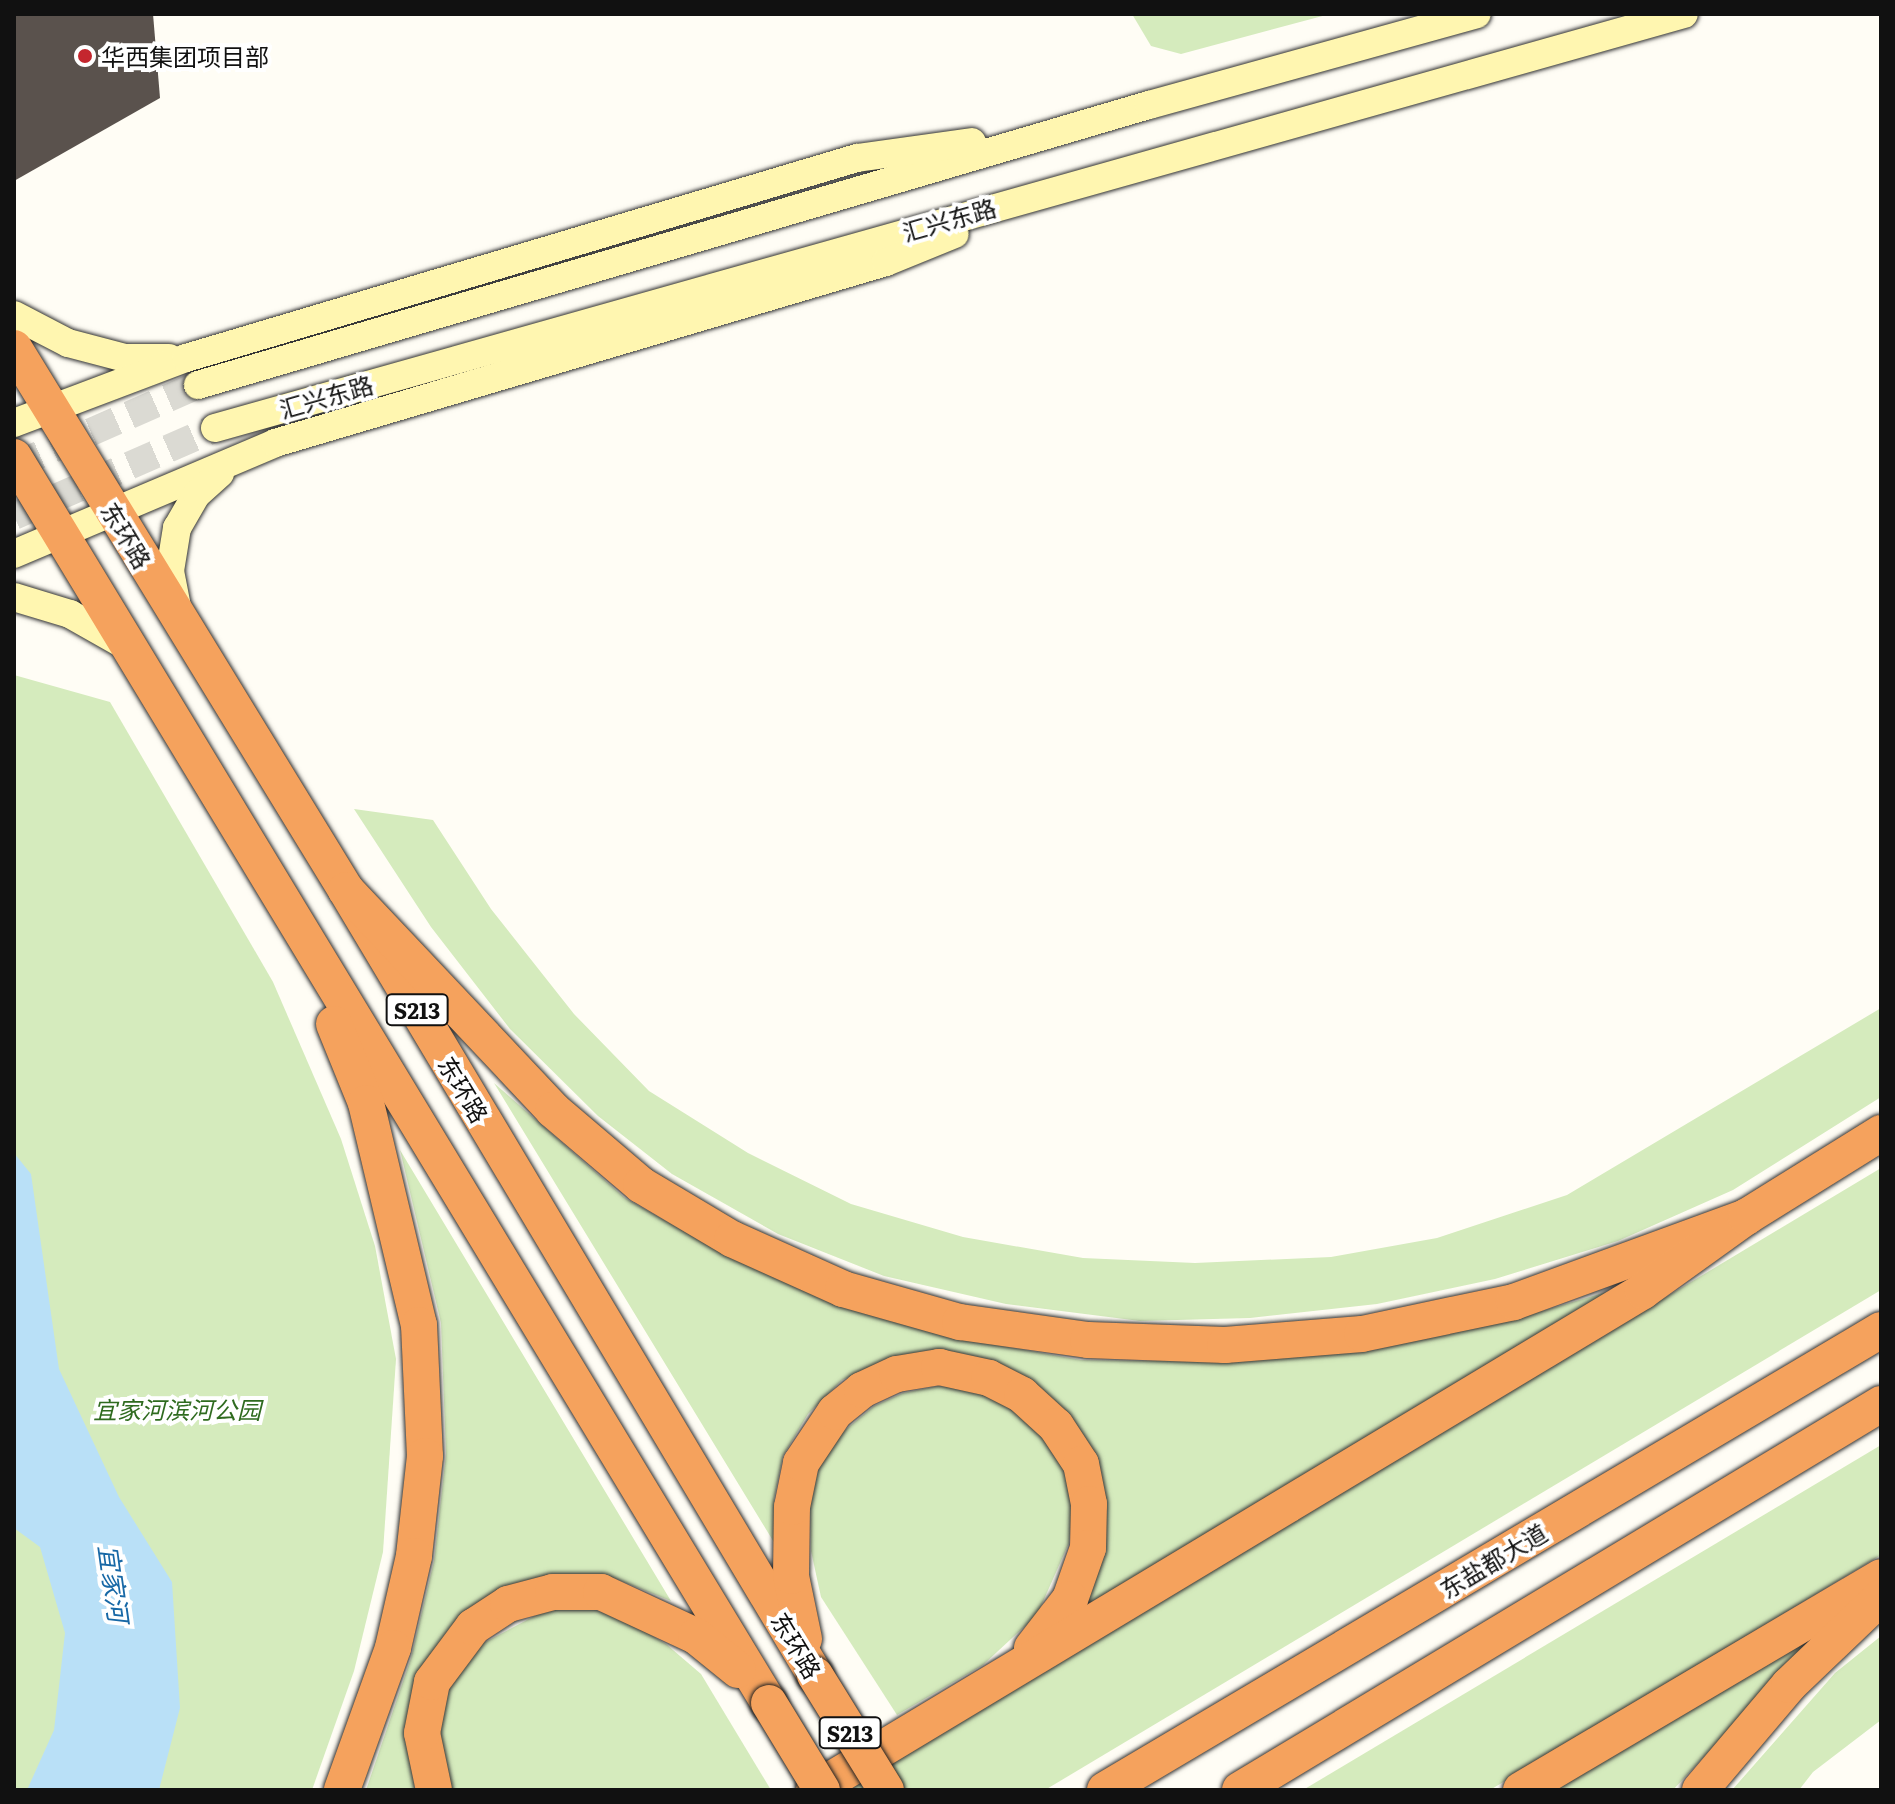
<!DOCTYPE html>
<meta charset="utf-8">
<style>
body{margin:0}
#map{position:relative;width:1895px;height:1804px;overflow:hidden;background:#fffdf5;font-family:Literata,"Noto Sans SC",serif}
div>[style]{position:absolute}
.green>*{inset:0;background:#d5ebbd}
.water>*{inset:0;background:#b9e0f7}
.building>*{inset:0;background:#5a524d}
.secondary-tunnel>*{height:28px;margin-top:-14px;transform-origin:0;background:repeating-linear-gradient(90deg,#dbdad3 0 28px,transparent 0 42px)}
.roads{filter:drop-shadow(0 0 2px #333) drop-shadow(0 0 2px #333)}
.secondary>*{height:28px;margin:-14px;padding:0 14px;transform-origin:14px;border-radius:14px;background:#fff6b0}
.highway>*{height:36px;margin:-18px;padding:0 18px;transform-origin:18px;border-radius:18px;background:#f5a25d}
.bridges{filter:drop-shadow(0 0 2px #222) drop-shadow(0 0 2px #222)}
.highway-bridge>*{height:36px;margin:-18px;padding:0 18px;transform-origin:18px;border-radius:18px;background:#f5a25d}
.dots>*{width:22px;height:22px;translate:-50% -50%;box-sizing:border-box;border:4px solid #fff;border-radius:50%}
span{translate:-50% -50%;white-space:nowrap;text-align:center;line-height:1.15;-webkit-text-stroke:8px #fff;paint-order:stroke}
.shield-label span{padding:2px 6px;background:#fff;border:2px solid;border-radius:6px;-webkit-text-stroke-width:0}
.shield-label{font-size:22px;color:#111;font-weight:700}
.poi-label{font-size:24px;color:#111}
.left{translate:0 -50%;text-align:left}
.street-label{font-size:24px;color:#111}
.park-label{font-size:24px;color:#2f6b1f;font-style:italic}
.water-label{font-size:26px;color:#1768a6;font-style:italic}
.frame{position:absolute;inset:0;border:16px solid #111;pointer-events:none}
</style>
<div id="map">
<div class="green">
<div style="clip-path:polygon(1132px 14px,1330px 14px,1181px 54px,1151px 46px)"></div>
<div style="clip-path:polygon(14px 675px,110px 702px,273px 982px,341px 1139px,375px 1246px,396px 1359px,383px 1552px,354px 1671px,312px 1790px,14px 1790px)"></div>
<div style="clip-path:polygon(354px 809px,433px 820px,491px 909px,574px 1014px,649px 1091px,748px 1153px,851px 1204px,963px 1237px,1083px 1258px,1195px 1263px,1331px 1257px,1437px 1238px,1567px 1195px,1881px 1008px,1881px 1097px,1733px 1190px,1618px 1241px,1495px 1279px,1377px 1304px,1250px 1318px,1140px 1321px,1006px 1304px,884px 1276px,778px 1234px,672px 1174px,598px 1116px,510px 1029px,431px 927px)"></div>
<div style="clip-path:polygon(494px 1083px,625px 1198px,724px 1254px,953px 1337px,1081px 1360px,1229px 1362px,1364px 1352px,1518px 1318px,1627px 1286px,1078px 1615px,1104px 1557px,1105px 1500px,1067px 1419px,890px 1359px,842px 1380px,808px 1414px,783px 1456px,774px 1499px,775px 1544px)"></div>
<div style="clip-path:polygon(400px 1150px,671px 1601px,611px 1577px,568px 1574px,487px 1596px,450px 1627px,430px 1661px,407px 1738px,415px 1790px,366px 1790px,411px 1658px,434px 1561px,446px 1454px,441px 1323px)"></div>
<div style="clip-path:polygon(1881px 1168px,1881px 1290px,1045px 1790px,844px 1790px)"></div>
<div style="clip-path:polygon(938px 1386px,977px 1390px,1014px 1408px,1040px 1435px,1064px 1466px,1073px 1505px,1069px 1543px,1037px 1615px,983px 1665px,897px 1715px,821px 1597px,811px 1551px,810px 1499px,822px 1458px,844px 1431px,874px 1406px,903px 1393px)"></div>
<div style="clip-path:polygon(1881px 1445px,1881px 1555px,1490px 1790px,1303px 1790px)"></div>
<div style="clip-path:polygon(585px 1607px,624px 1619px,666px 1644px,701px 1674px,771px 1790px,450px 1790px,440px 1751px,441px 1717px,452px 1681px,476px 1647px,546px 1610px)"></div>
<div style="clip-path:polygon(1828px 1623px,1673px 1790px,1549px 1790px)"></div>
<div style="clip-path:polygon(1881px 1636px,1881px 1720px,1813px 1772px,1799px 1790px,1732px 1790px,1835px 1673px)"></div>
</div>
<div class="water">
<div style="clip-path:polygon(14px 1153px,31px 1174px,59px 1369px,119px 1497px,172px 1582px,180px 1708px,159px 1790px,27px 1790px,54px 1730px,65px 1633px,40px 1547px,14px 1528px)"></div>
</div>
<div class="building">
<div style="clip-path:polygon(14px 14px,153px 14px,160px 98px,14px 181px)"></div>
</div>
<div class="secondary-tunnel">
<div style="left:14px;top:466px;width:201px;rotate:-23.8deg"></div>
<div style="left:14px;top:516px;width:219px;rotate:-23.6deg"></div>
</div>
<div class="roads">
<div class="secondary">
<div style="left:14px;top:315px;width:61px;rotate:27.4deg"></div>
<div style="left:68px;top:343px;width:59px;rotate:14.7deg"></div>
<div style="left:125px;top:358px;width:44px"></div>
<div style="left:198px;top:385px;width:991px;rotate:-16.41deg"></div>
<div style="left:1149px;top:105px;width:340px;rotate:-15.5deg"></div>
<div style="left:14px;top:423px;width:184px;rotate:-20.7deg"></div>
<div style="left:186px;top:358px;width:700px;rotate:-16.6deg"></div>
<div style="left:857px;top:158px;width:116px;rotate:-7.9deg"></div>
<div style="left:215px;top:428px;width:1526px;rotate:-15.74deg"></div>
<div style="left:14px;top:554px;width:284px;rotate:-23deg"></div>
<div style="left:275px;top:443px;width:637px;rotate:-16.5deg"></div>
<div style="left:886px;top:262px;width:74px;rotate:-22.1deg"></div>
<div style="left:14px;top:597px;width:59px;rotate:16.9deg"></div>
<div style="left:70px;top:614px;width:69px;rotate:29.5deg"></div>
<div style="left:177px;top:607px;width:37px;rotate:-101deg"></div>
<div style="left:170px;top:571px;width:44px;rotate:-80.8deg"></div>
<div style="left:177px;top:528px;width:39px;rotate:-60deg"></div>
<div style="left:197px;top:494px;width:31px;rotate:-42deg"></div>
</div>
<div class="highway">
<div style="left:14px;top:348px;width:636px;rotate:58.51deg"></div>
<div style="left:346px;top:890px;width:914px;rotate:59.14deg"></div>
<div style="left:14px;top:457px;width:1457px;rotate:58.79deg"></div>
<div style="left:346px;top:890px;width:302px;rotate:46.7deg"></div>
<div style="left:553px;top:1110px;width:116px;rotate:40.4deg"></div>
<div style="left:641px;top:1185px;width:106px;rotate:30.7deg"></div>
<div style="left:732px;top:1239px;width:122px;rotate:24.2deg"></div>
<div style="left:843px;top:1289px;width:122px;rotate:15.8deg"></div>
<div style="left:960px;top:1322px;width:129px;rotate:8deg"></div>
<div style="left:1088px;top:1340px;width:137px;rotate:2.1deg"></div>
<div style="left:1225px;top:1345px;width:137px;rotate:-4.6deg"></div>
<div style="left:1362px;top:1334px;width:155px;rotate:-11.9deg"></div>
<div style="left:1514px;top:1302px;width:247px;rotate:-20.1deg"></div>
<div style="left:334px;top:1024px;width:85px;rotate:67.9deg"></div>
<div style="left:366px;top:1103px;width:228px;rotate:76.6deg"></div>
<div style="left:419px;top:1325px;width:131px;rotate:87.4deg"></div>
<div style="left:425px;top:1456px;width:101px;rotate:96.3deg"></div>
<div style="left:414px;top:1556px;width:94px;rotate:102.9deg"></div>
<div style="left:393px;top:1648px;width:151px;rotate:109.8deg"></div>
<div style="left:804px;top:1639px;width:64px;rotate:-101.7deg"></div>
<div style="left:791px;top:1576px;width:69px;rotate:-89.2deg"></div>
<div style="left:792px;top:1507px;width:45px;rotate:-78.4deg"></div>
<div style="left:801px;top:1463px;width:61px;rotate:-56.3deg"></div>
<div style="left:835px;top:1412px;width:35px;rotate:-39deg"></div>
<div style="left:862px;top:1390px;width:38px;rotate:-25deg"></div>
<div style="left:897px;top:1374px;width:43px;rotate:-9.5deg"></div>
<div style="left:939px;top:1367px;width:51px;rotate:12.4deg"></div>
<div style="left:989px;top:1378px;width:37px;rotate:27deg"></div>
<div style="left:1022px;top:1395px;width:46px;rotate:42.4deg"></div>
<div style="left:1056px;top:1426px;width:45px;rotate:56.7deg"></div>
<div style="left:1081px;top:1464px;width:41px;rotate:78.7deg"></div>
<div style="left:1089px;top:1504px;width:44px;rotate:91.3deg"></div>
<div style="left:1088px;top:1548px;width:54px;rotate:109.4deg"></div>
<div style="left:1070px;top:1599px;width:62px;rotate:127.8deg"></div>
<div style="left:434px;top:1790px;width:58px;rotate:-101.9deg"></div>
<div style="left:422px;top:1733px;width:52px;rotate:-78.9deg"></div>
<div style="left:432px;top:1682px;width:69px;rotate:-53.3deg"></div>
<div style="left:473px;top:1627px;width:42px;rotate:-33.3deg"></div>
<div style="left:508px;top:1604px;width:47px;rotate:-14.9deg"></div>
<div style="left:553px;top:1592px;width:48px"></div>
<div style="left:601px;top:1592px;width:105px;rotate:24.9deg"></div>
<div style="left:696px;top:1636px;width:54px;rotate:39deg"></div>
<div style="left:814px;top:1790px;width:968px;rotate:-31.04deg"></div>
<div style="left:1643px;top:1291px;width:127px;rotate:-35.7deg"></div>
<div style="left:1746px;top:1217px;width:159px;rotate:-31.9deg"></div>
<div style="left:1105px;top:1790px;width:902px;rotate:-30.66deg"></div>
<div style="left:1240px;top:1790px;width:748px;rotate:-31.06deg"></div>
<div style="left:1521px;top:1790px;width:418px;rotate:-30.6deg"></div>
<div style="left:1700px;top:1790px;width:138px;rotate:-49.7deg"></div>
<div style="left:1789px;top:1685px;width:127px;rotate:-43.7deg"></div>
</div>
</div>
<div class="bridges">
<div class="highway-bridge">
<div style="left:815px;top:1675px;width:135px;rotate:58.3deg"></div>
<div style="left:769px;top:1703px;width:102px;rotate:58.7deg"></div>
</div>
</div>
<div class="dots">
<div style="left:85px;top:56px;background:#c4262e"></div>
</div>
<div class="shield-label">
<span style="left:417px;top:1010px">S213</span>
<span style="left:850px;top:1733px">S213</span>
</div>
<div class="poi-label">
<span class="left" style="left:101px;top:56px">华西集团项目部</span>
</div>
<div class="street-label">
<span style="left:949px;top:219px;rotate:-16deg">汇兴东路</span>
<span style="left:326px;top:396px;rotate:-16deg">汇兴东路</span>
<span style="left:127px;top:535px;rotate:59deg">东环路</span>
<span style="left:464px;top:1089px;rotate:59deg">东环路</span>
<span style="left:1493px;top:1560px;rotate:-31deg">东盐都大道</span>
<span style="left:797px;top:1645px;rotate:59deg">东环路</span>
</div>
<div class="park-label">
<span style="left:177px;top:1409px">宜家河滨河公园</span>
</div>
<div class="water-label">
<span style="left:115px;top:1583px;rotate:82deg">宜家河</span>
</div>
<div class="frame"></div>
</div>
